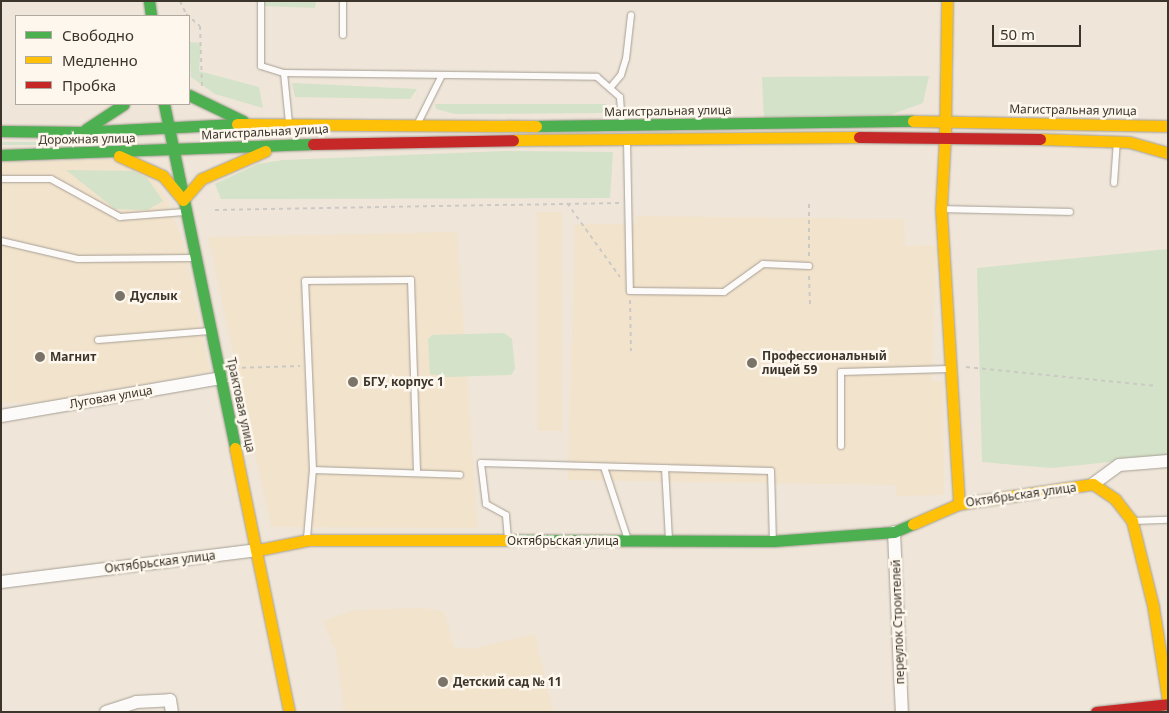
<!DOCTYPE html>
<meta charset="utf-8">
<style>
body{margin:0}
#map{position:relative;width:1169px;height:713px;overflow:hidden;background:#efe6d9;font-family:"Noto Sans",sans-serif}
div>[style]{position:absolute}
.built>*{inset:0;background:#f2e3cc;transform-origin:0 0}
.green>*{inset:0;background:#d3e2c8;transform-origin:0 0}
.path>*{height:2px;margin-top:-1px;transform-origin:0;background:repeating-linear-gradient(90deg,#ccc9c5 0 4px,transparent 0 8px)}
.roads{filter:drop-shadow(0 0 1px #a69f95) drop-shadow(0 0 1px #a69f95)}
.lane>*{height:6px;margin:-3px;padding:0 3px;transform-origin:3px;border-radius:3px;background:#fdfbf9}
.street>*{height:12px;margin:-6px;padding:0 6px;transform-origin:6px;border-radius:6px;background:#fdfbf9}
.fast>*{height:11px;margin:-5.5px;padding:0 5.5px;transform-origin:5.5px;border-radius:5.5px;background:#4caf50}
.slow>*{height:11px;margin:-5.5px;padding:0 5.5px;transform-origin:5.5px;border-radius:5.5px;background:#ffc107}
.jam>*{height:11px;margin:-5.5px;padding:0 5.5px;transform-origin:5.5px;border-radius:5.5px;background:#c62828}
.dots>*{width:14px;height:14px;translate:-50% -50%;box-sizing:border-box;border:2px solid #fdf7ed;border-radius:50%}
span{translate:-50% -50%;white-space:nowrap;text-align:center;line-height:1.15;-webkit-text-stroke:5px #fdf7ed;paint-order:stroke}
.street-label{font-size:12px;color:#3b352b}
.poi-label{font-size:12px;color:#3b352b;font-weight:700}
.left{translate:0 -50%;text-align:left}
.frame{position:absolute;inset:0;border:2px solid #3b352b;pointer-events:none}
.legend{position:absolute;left:15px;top:15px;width:175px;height:90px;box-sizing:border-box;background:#fdf7ed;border:1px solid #afa99f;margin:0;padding:6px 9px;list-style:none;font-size:15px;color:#3b352b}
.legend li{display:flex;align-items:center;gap:10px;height:25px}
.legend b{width:25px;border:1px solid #afa99f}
.scale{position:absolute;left:992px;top:25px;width:89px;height:22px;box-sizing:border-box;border:2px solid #3b352b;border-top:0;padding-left:6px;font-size:15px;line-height:18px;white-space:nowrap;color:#3b352b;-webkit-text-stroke:4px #fdf7ed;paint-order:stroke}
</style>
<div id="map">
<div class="built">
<div style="clip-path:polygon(120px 159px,149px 175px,165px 195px,183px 241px,210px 372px,47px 402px,1px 403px,1px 163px)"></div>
<div style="left:562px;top:212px;width:219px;height:25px;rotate:90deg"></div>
<div style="clip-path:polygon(636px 216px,904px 219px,905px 246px,936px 245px,932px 381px,943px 381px,944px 495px,896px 496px,895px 485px,568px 480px,575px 224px,636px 224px)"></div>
<div style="clip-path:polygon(457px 232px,478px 528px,271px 527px,208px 237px)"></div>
<div style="clip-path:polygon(422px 608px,444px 611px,454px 647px,471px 649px,535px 634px,553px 712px,344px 712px,336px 652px,323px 621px,354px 610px)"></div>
</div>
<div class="green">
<div style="clip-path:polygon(261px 1px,316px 1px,315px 8px,261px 6px)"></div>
<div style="clip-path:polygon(189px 42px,201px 43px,199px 71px,259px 87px,263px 108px,215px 94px,191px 77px)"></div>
<div style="clip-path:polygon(929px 76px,923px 103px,890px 115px,764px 117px,762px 77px)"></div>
<div style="clip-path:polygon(292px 83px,293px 83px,417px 89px,410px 99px,295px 97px)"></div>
<div style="clip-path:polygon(435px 104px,606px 104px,602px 113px,455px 114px,436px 109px)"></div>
<div style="left:1px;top:142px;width:67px;height:3px"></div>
<div style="clip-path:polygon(504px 151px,613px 152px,610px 198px,221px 199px,215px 184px,258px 164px,283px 160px)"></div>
<div style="clip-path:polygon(66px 170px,133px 171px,147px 178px,163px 201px,147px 210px,115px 209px)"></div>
<div style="clip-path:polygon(1168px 249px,1168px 456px,1051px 468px,982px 462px,977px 268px)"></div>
<div style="clip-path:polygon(504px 333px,512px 339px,515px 369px,511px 375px,447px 377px,430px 374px,428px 339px,432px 335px)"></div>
</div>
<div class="path">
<div style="left:180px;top:1px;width:14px;rotate:65deg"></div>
<div style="left:186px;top:14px;width:18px;rotate:41deg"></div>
<div style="left:200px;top:26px;width:60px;rotate:88.1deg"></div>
<div style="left:567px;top:203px;width:91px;rotate:54.4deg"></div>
<div style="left:809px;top:204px;width:52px;rotate:90deg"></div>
<div style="left:215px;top:210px;width:405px;rotate:-1deg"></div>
<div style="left:809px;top:276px;width:30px;rotate:88deg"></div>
<div style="left:630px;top:300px;width:51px;rotate:88.9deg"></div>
<div style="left:966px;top:367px;width:192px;rotate:5.7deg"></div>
<div style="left:234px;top:368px;width:66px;rotate:-1.7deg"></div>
</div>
<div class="roads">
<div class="lane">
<div style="left:261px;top:1px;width:65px;rotate:90deg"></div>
<div style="left:261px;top:66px;width:24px;rotate:17deg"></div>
<div style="left:284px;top:73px;width:50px;rotate:84.3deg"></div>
<div style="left:343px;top:35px;width:34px;rotate:-90deg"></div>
<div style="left:284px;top:73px;width:313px;rotate:0.7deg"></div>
<div style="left:597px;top:77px;width:30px;rotate:41deg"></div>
<div style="left:620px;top:97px;width:28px;rotate:86deg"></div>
<div style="left:610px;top:88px;width:17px;rotate:-50deg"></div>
<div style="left:621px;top:75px;width:17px;rotate:-73deg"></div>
<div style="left:626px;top:59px;width:44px;rotate:-83.5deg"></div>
<div style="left:417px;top:125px;width:54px;rotate:-63.4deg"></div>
<div style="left:627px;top:141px;width:150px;rotate:88.9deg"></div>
<div style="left:630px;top:291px;width:94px;rotate:0.6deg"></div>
<div style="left:724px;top:292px;width:48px;rotate:-35.7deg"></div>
<div style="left:763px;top:264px;width:46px;rotate:2.5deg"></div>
<div style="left:1px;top:179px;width:50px"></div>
<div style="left:51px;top:179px;width:79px;rotate:28.8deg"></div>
<div style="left:120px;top:217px;width:65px;rotate:-4.4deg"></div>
<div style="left:1114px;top:183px;width:39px;rotate:-86deg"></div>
<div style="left:942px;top:209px;width:128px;rotate:1.3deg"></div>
<div style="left:1px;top:241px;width:79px;rotate:13.2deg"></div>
<div style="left:78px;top:259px;width:116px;rotate:-0.5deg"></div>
<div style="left:98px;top:340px;width:112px;rotate:-4.6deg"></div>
<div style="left:841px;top:446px;width:74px;rotate:-90deg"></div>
<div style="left:841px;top:372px;width:108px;rotate:-1.6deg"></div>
<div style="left:604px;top:467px;width:77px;rotate:71.8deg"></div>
<div style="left:665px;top:468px;width:72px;rotate:86.8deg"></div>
<div style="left:313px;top:470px;width:147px;rotate:1.9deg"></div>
<div style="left:1133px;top:521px;width:35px;rotate:-2deg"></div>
<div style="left:307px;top:538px;width:68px;rotate:-85deg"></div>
<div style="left:313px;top:470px;width:189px;rotate:-92.4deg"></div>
<div style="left:305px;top:281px;width:106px;rotate:-0.5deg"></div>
<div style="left:411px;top:280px;width:192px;rotate:88.2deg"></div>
<div style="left:508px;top:539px;width:24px;rotate:-95deg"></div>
<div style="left:506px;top:515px;width:23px;rotate:-151deg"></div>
<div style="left:486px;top:504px;width:41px;rotate:-97deg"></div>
<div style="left:481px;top:463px;width:290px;rotate:1.6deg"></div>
<div style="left:771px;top:471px;width:70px;rotate:88.4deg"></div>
</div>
<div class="street">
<div style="left:1px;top:416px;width:223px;rotate:-9.8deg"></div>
<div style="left:1093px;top:484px;width:32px;rotate:-36deg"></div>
<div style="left:1119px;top:465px;width:49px;rotate:-4.7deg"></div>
<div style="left:894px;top:532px;width:180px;rotate:87.5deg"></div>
<div style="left:1px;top:582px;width:259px;rotate:-7.1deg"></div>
<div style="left:106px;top:712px;width:32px;rotate:-18deg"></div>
<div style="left:136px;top:702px;width:34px;rotate:-3deg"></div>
<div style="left:170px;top:700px;width:12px;rotate:81deg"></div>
</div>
<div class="fast">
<div style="left:149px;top:1px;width:15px;rotate:82deg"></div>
<div style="left:189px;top:95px;width:60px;rotate:25.7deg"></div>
<div style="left:164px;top:104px;width:351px;rotate:78.3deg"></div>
<div style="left:536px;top:126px;width:377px;rotate:-0.8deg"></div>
<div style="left:86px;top:129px;width:45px;rotate:-33.3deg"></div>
<div style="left:1px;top:131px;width:80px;rotate:0.7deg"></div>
<div style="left:81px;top:132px;width:156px;rotate:-2.9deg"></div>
<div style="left:1px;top:155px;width:312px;rotate:-2deg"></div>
<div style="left:506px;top:540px;width:267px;rotate:0.2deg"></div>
<div style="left:773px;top:541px;width:121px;rotate:-4.3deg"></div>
<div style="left:894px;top:532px;width:21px;rotate:-23deg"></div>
</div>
<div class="slow">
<div style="left:913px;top:121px;width:255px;rotate:1.1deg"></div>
<div style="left:237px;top:124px;width:299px;rotate:0.4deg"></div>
<div style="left:945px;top:133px;width:132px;rotate:-89.1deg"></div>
<div style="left:945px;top:136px;width:73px;rotate:93.1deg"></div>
<div style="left:941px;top:209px;width:296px;rotate:86.5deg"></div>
<div style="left:1040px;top:139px;width:89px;rotate:1.9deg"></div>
<div style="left:1129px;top:142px;width:41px;rotate:15.8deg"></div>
<div style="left:513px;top:140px;width:346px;rotate:-0.5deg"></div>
<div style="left:119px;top:156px;width:48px;rotate:24.4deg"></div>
<div style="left:163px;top:176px;width:31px;rotate:50deg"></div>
<div style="left:183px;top:200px;width:28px;rotate:-49deg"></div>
<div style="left:201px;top:179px;width:70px;rotate:-23.6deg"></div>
<div style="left:235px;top:448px;width:269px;rotate:78.4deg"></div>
<div style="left:913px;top:524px;width:50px;rotate:-23.5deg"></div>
<div style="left:959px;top:504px;width:135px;rotate:-8.5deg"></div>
<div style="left:1093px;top:484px;width:27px;rotate:34deg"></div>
<div style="left:1115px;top:499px;width:28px;rotate:52deg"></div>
<div style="left:1132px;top:521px;width:88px;rotate:76.1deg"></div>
<div style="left:1153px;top:606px;width:96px;rotate:81deg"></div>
<div style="left:258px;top:550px;width:51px;rotate:-11.3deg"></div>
<div style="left:308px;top:540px;width:198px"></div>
</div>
<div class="jam">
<div style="left:859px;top:137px;width:181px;rotate:0.6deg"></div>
<div style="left:313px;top:144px;width:200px;rotate:-1.1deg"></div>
<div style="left:1096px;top:712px;width:72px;rotate:-6.3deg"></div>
</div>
</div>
<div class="dots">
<div style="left:120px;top:296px;background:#7a7368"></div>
<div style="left:40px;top:357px;background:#7a7368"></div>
<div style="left:752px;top:363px;background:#7a7368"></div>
<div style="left:353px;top:382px;background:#7a7368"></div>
<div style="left:443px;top:682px;background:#7a7368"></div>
</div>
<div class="street-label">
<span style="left:1073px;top:110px;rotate:1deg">Магистральная улица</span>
<span style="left:668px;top:111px;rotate:-1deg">Магистральная улица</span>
<span style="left:265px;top:132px;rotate:-3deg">Магистральная улица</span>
<span style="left:87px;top:139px;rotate:-1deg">Дорожная улица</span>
<span style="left:111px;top:397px;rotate:-10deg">Луговая улица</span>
<span style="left:241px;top:405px;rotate:78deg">Трактовая улица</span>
<span style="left:1021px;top:495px;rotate:-8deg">Октябрьская улица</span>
<span style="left:563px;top:541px">Октябрьская улица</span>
<span style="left:160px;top:562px;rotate:-7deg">Октябрьская улица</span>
<span style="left:898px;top:622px;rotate:-92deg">переулок Строителей</span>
</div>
<div class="poi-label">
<span class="left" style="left:130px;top:296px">Дуслык</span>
<span class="left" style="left:762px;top:363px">Профессиональный<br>лицей 59</span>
<span class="left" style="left:50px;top:357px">Магнит</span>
<span class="left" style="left:363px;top:382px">БГУ, корпус 1</span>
<span class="left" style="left:453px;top:682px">Детский сад № 11</span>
</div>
<div class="frame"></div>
<ul class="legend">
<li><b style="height:6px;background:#4caf50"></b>Свободно</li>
<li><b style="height:6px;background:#ffc107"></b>Медленно</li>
<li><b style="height:6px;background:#c62828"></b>Пробка</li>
</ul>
<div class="scale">50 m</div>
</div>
